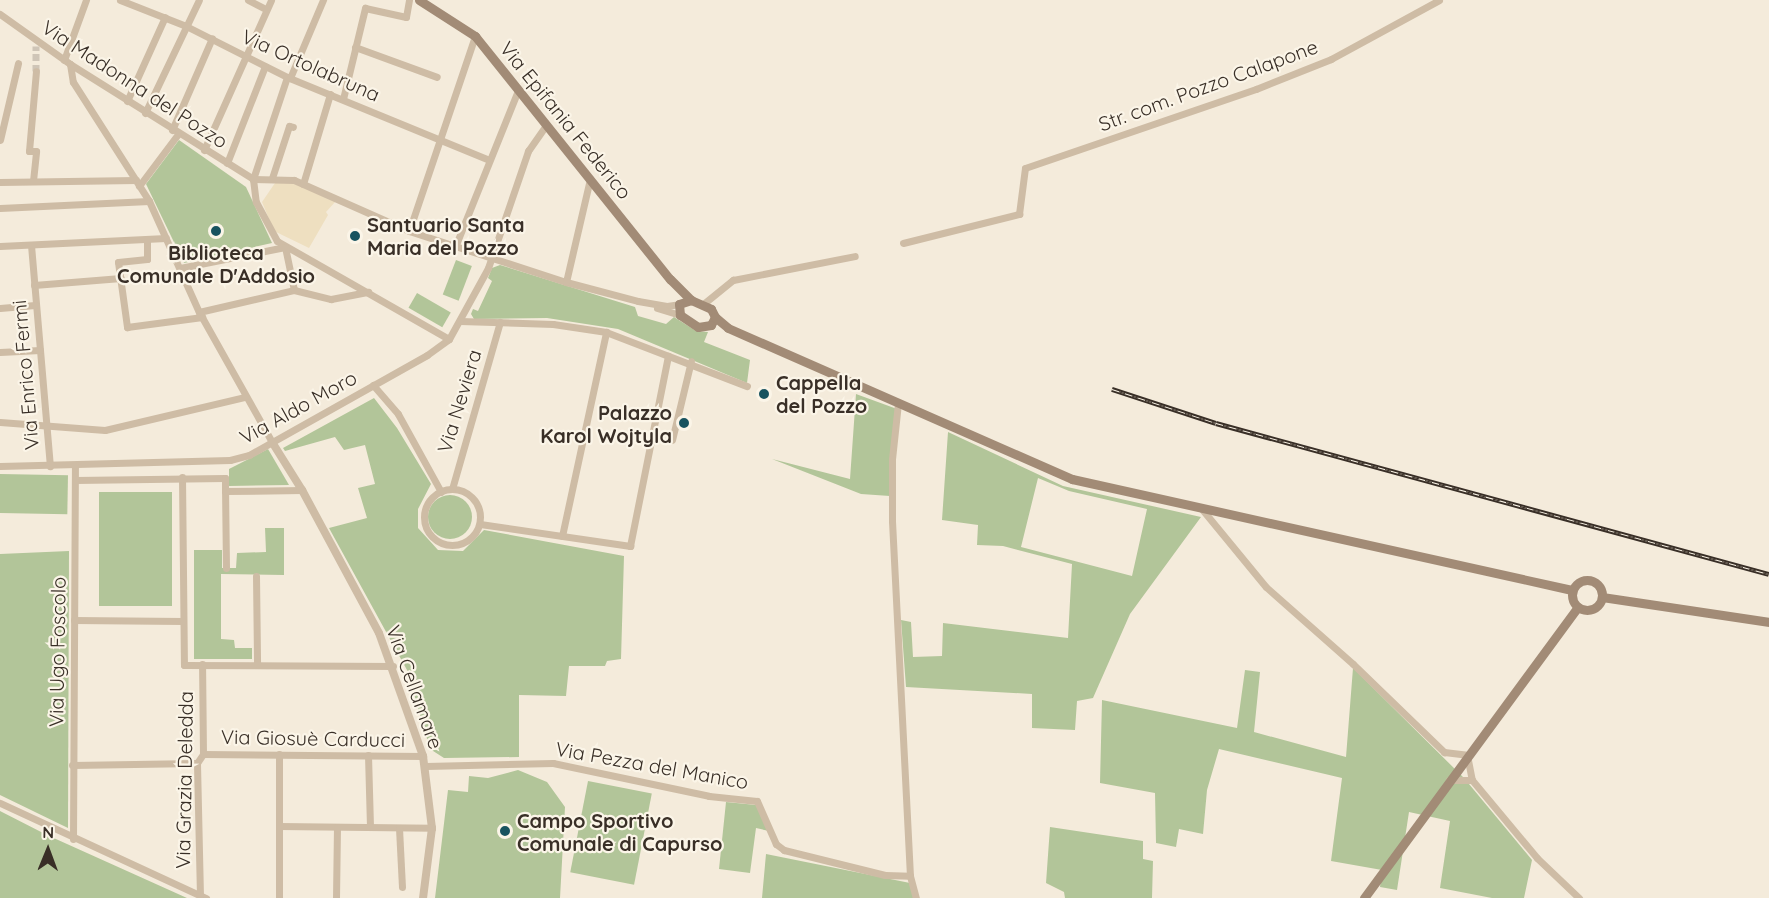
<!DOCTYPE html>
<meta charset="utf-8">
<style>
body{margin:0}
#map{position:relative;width:1769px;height:898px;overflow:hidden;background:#f4ebdb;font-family:Quicksand,sans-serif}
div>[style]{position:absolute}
.green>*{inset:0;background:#b2c599;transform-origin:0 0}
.round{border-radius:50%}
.plaza>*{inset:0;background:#eedfc0}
.minor-tunnel>*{height:7px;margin-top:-3.5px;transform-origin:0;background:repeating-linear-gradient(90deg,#cfc5b7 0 7px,transparent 0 10.5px)}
.minor>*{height:7px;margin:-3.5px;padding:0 3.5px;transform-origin:3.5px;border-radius:3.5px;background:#cebca5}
.minor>.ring{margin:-3.5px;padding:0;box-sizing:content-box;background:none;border:7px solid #cebca5;border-radius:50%}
.tertiary>*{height:8px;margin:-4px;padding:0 4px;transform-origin:4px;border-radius:4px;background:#cebca5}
.secondary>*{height:9px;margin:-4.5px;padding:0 4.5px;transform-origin:4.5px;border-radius:4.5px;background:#a28b76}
.secondary>.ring{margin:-4.5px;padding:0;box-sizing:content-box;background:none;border:9px solid #a28b76;border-radius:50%}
.rail>*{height:4.5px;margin-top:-2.25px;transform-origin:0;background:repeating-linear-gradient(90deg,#fbf5e8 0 7px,#392f27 0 14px);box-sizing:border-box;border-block:2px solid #392f27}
.dots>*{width:16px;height:16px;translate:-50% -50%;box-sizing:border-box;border:3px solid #fbf5e8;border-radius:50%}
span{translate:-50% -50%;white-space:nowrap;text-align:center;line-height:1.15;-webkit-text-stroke:4.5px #fbf5e8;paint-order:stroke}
.street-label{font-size:20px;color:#392f27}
.poi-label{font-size:20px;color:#392f27;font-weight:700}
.left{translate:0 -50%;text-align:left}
.right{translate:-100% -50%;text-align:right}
.north{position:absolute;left:18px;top:820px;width:60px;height:60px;-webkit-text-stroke:4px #fbf5e8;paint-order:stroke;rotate:1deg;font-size:16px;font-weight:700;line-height:24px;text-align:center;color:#392f27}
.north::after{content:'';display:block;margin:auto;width:21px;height:27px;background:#392f27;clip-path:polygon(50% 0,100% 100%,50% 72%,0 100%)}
</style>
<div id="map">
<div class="green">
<div style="clip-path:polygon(179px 140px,246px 187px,272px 243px,184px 263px,146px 184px)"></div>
<div style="left:456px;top:260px;width:17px;height:37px;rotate:21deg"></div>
<div style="clip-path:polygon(500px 265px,635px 307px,638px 316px,666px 324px,674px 317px,696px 331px,708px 332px,704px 342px,750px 360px,747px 383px,618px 329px,547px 318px,474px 319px,471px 314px,473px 309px,478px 311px,492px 281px,488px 278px,492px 268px)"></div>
<div style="left:417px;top:293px;width:39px;height:17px;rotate:30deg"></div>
<div style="clip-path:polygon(856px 394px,897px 409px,890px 496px,861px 494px,772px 459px,850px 479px)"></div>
<div style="clip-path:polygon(374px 398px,397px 428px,431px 484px,418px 509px,418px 528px,438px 550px,463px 551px,484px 530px,624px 556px,621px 659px,607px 661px,605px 666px,569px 666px,566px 696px,519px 695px,519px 757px,444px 758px,430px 749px,407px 670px,329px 528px,367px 518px,358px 488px,375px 484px,365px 445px,344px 450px,335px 437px,285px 451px,283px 448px)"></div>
<div style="clip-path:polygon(evenodd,948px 432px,1063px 486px,1201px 517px,1130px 614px,1093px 698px,1077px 701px,1075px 730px,1032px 728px,1032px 694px,906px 687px,901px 620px,911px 622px,913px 657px,942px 656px,943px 623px,1068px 638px,1072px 564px,1003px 546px,977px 545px,978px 525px,942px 520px,948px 432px,1038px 478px,1069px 491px,1147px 509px,1132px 576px,1021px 547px,1038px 478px)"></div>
<div style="clip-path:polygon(268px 449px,289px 485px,229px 486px,229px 469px)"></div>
<div style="left:0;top:474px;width:68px;height:39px;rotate:1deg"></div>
<div style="left:99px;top:492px;width:73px;height:114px"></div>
<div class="round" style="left:428px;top:495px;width:44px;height:44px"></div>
<div style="clip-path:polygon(265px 528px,284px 528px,284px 575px,221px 574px,221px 639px,234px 640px,235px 648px,252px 648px,252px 659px,194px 659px,194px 550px,222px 550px,222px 568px,236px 568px,237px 553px,266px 552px)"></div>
<div style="clip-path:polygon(69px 551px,68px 828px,0 795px,0 554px)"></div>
<div style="clip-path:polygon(1353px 668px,1464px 778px,1532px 860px,1524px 898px,1492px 898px,1440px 888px,1450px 821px,1409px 812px,1397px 890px,1380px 887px,1382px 870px,1331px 861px,1342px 778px,1219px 749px,1207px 790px,1203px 834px,1179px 829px,1176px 847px,1156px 843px,1155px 793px,1100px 783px,1102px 700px,1237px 728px,1245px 670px,1260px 672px,1254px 732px,1346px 757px)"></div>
<div style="clip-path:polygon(518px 770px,547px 782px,565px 807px,560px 898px,435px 898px,448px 790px,468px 792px,469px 776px,488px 778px)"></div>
<div style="left:588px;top:781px;width:65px;height:93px;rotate:11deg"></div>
<div style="clip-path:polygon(726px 802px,756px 805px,769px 831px,756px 828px,750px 873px,719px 869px)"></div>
<div style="clip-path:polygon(0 811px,47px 835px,187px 898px,0 898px)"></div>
<div style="clip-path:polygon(1050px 827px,1143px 841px,1143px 859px,1153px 861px,1152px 898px,1065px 898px,1064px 892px,1046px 883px)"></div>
<div style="clip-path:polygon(766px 854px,910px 883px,914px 898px,762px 898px)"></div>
</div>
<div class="plaza">
<div style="clip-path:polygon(293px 182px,336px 201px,326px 212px,328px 215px,309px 248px,274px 231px,262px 202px,275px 183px)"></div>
</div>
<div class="minor-tunnel">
<div style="left:36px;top:71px;width:25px;rotate:-90deg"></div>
</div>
<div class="minor">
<div style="left:120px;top:0;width:71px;rotate:21.5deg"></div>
<div style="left:186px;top:26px;width:113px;rotate:26.8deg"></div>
<div style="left:287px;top:77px;width:218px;rotate:22.3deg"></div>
<div style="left:248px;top:0;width:20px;rotate:27deg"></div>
<div style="left:0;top:14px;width:86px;rotate:35.5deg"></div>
<div style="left:70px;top:64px;width:216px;rotate:32.1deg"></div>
<div style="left:355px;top:47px;width:87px;rotate:20.1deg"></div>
<div style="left:64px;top:60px;width:64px;rotate:-69.9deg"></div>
<div style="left:70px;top:64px;width:18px;rotate:81deg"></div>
<div style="left:73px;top:82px;width:141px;rotate:57.4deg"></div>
<div style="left:149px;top:201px;width:122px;rotate:65.8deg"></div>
<div style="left:199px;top:312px;width:149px;rotate:60.7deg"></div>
<div style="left:287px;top:77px;width:108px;rotate:108.4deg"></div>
<div style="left:253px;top:179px;width:23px;rotate:83deg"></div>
<div style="left:256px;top:202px;width:44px;rotate:61.7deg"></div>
<div style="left:277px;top:241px;width:198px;rotate:29.7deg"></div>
<div style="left:290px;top:78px;width:85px;rotate:-67.1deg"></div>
<div style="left:343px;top:99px;width:94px;rotate:-76.4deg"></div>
<div style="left:365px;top:8px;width:42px;rotate:12.4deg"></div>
<div style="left:406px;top:17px;width:17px;rotate:-80deg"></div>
<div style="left:127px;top:101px;width:92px;rotate:-65.7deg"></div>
<div style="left:145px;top:113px;width:125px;rotate:-64.5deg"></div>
<div style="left:172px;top:130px;width:100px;rotate:-66.5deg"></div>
<div style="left:0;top:140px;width:79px;rotate:-76.8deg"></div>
<div style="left:204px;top:150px;width:164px;rotate:-65.9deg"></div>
<div style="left:227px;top:163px;width:104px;rotate:-68.6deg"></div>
<div style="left:272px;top:178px;width:55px;rotate:-71.9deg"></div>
<div style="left:289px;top:126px;width:4px;rotate:14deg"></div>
<div style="left:253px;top:179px;width:41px;rotate:1.4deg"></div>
<div style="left:294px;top:180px;width:126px;rotate:23.9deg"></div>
<div style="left:409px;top:231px;width:165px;rotate:18deg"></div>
<div style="left:566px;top:282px;width:74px;rotate:14.8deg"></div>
<div style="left:638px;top:301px;width:29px;rotate:10deg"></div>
<div style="left:667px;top:306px;width:12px;rotate:-9deg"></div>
<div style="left:33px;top:181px;width:30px;rotate:-84deg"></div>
<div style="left:36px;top:151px;width:7px;rotate:180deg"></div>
<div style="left:29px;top:151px;width:80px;rotate:-85deg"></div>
<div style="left:0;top:182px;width:136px;rotate:-0.8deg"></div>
<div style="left:303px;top:184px;width:94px;rotate:-73.3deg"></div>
<div style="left:139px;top:186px;width:65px;rotate:-53.1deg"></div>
<div style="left:0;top:208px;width:149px;rotate:-2.7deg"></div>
<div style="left:409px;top:231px;width:206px;rotate:-71.3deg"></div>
<div style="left:147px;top:239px;width:20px;rotate:90deg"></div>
<div style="left:147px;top:259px;width:29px;rotate:174deg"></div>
<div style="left:118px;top:262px;width:66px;rotate:82.1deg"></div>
<div style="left:127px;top:327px;width:76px;rotate:-7.6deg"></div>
<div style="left:903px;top:243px;width:120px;rotate:-14deg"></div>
<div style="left:1019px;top:214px;width:46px;rotate:-82.6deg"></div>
<div style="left:1025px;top:168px;width:244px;rotate:-18.9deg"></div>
<div style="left:1256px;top:89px;width:81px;rotate:-21.8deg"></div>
<div style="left:1331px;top:59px;width:123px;rotate:-28.6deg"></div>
<div style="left:31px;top:245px;width:222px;rotate:85.1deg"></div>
<div style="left:0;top:246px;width:166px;rotate:-2.8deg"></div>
<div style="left:455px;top:247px;width:169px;rotate:-68.1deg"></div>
<div style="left:180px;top:268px;width:107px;rotate:-11.3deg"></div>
<div style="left:285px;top:247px;width:44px;rotate:78.2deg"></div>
<div style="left:566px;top:282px;width:106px;rotate:-76.9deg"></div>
<div style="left:34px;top:285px;width:87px;rotate:-4.6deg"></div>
<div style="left:702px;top:305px;width:40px;rotate:-39deg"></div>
<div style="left:733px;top:280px;width:124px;rotate:-11.1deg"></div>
<div style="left:0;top:308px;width:35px;rotate:-5deg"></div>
<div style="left:657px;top:308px;width:24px;rotate:17deg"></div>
<div style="left:199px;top:312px;width:98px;rotate:-13deg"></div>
<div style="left:294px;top:290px;width:38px;rotate:14deg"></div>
<div style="left:331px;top:299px;width:38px;rotate:-11deg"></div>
<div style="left:460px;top:321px;width:93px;rotate:1.8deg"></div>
<div style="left:553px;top:324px;width:54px;rotate:8.6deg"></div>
<div style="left:606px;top:332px;width:151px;rotate:21deg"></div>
<div style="left:0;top:352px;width:40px;rotate:-2.9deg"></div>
<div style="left:373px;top:385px;width:38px;rotate:49deg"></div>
<div style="left:398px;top:414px;width:89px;rotate:61.1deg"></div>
<div style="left:898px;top:403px;width:56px;rotate:96.1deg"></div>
<div style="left:892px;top:459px;width:62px;rotate:90deg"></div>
<div style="left:892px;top:521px;width:355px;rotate:87.1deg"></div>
<div style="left:910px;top:876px;width:23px;rotate:75deg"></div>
<div style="left:0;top:422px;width:105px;rotate:4.4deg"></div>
<div style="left:105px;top:430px;width:144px;rotate:-13.3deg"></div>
<div style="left:672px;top:440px;width:81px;rotate:-76.5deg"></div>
<div style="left:0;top:466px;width:230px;rotate:-1.5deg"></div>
<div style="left:230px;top:460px;width:20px;rotate:-15deg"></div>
<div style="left:249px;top:455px;width:204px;rotate:-29.3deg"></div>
<div style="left:427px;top:355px;width:27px;rotate:-36deg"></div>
<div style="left:449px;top:339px;width:81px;rotate:-61.2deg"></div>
<div style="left:488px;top:268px;width:124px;rotate:-71.1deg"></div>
<div style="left:528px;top:151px;width:32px;rotate:-55deg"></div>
<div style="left:182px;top:477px;width:188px;rotate:89.4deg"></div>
<div style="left:184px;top:665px;width:209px;rotate:0.3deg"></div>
<div style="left:75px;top:480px;width:150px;rotate:-0.8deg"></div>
<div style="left:225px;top:478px;width:13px;rotate:90deg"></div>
<div class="ring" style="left:424px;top:489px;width:49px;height:49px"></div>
<div style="left:452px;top:489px;width:174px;rotate:-74deg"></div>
<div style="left:1201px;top:508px;width:102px;rotate:50.6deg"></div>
<div style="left:1266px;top:587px;width:116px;rotate:41.5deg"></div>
<div style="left:1353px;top:664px;width:127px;rotate:44deg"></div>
<div style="left:1444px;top:752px;width:23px;rotate:7deg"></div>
<div style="left:1467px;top:755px;width:25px;rotate:79deg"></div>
<div style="left:1472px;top:780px;width:102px;rotate:50.2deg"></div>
<div style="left:1537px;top:858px;width:58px;rotate:43.6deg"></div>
<div style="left:480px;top:524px;width:152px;rotate:8.3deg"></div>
<div style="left:630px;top:546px;width:194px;rotate:-78.7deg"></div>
<div style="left:562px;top:536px;width:209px;rotate:-77.8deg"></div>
<div style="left:226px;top:568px;width:77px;rotate:-90.7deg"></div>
<div style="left:225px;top:491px;width:77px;rotate:-0.7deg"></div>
<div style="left:256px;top:576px;width:88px;rotate:89.3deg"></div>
<div style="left:74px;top:620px;width:109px;rotate:0.5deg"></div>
<div style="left:203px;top:754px;width:220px;rotate:0.5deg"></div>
<div style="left:368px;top:755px;width:72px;rotate:88.4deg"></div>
<div style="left:72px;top:765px;width:125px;rotate:-0.9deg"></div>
<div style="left:426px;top:766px;width:127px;rotate:-1.4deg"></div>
<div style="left:553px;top:763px;width:159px;rotate:11.9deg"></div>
<div style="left:709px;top:796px;width:48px;rotate:5.9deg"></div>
<div style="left:757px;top:801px;width:47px;rotate:66.2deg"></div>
<div style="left:776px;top:844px;width:10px;rotate:37deg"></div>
<div style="left:784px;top:850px;width:104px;rotate:13.9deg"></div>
<div style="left:885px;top:875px;width:25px;rotate:2deg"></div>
<div style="left:1449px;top:780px;width:23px"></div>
<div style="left:0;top:803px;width:227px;rotate:24.8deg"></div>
<div style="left:279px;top:826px;width:153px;rotate:0.7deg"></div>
<div style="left:399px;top:828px;width:59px;rotate:87.1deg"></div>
<div style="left:73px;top:839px;width:373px;rotate:-89.7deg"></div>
<div style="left:200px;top:896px;width:133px;rotate:-91.3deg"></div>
<div style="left:197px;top:763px;width:11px;rotate:-56deg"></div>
<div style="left:203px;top:754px;width:90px;rotate:-90.6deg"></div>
<div style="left:279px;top:898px;width:144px;rotate:-90deg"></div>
<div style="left:336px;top:898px;width:71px;rotate:-89.2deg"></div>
</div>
<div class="tertiary">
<div style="left:272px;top:442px;width:57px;rotate:58deg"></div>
<div style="left:302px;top:490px;width:162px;rotate:61.7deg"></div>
<div style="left:379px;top:633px;width:131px;rotate:70.3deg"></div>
<div style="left:423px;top:756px;width:73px;rotate:82.9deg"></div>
<div style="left:432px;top:828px;width:71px;rotate:97.3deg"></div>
</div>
<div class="secondary">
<div style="left:419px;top:0;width:67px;rotate:32.7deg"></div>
<div style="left:475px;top:36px;width:312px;rotate:51.3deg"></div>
<div style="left:670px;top:279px;width:30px;rotate:45deg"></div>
<div style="left:691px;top:300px;width:22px;rotate:24deg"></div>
<div style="left:711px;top:309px;width:9px;rotate:63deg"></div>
<div style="left:715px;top:317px;width:9px;rotate:117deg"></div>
<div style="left:711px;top:325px;width:13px;rotate:171deg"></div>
<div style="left:698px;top:327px;width:22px;rotate:-146deg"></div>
<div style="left:680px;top:315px;width:11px;rotate:-95deg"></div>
<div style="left:679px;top:304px;width:13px;rotate:-18deg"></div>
<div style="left:715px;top:317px;width:17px;rotate:40deg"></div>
<div style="left:728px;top:328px;width:376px;rotate:23.7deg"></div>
<div style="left:1072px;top:479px;width:512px;rotate:12.52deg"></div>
<div class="ring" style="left:1572px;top:580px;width:21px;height:21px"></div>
<div style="left:1602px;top:597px;width:169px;rotate:8.5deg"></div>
<div style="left:1364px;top:898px;width:361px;rotate:-53.7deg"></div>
</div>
<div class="rail">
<div style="left:1112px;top:389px;width:109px;rotate:18.1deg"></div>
<div style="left:1216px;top:423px;width:573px;rotate:15.27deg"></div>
</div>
<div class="dots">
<div style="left:216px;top:231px;background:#18535f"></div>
<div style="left:355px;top:236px;background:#18535f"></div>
<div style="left:764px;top:394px;background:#18535f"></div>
<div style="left:684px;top:423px;background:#18535f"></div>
<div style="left:505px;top:831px;background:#18535f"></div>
</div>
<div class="street-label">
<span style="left:311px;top:65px;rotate:24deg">Via Ortolabruna</span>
<span style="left:135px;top:84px;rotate:33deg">Via Madonna del Pozzo</span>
<span style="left:1208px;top:85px;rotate:-20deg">Str. com. Pozzo Calapone</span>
<span style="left:566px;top:120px;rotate:51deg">Via Epifania Federico</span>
<span style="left:25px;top:375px;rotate:-95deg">Via Enrico Fermi</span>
<span style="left:459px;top:401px;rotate:-73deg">Via Neviera</span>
<span style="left:298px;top:407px;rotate:-29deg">Via Aldo Moro</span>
<span style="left:57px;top:652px;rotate:-89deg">Via Ugo Foscolo</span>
<span style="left:415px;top:687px;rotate:70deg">Via Cellamare</span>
<span style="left:313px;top:738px;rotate:1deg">Via Giosuè Carducci</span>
<span style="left:652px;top:765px;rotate:10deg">Via Pezza del Manico</span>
<span style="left:184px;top:780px;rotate:-89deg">Via Grazia Deledda</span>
</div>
<div class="poi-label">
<span class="left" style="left:367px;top:236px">Santuario Santa<br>Maria del Pozzo</span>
<span style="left:216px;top:264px">Biblioteca<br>Comunale D'Addosio</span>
<span class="left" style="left:776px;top:394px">Cappella<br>del Pozzo</span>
<span class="right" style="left:672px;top:424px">Palazzo<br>Karol Wojtyla</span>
<span class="left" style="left:517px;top:832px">Campo Sportivo<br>Comunale di Capurso</span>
</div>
<div class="north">N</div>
</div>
